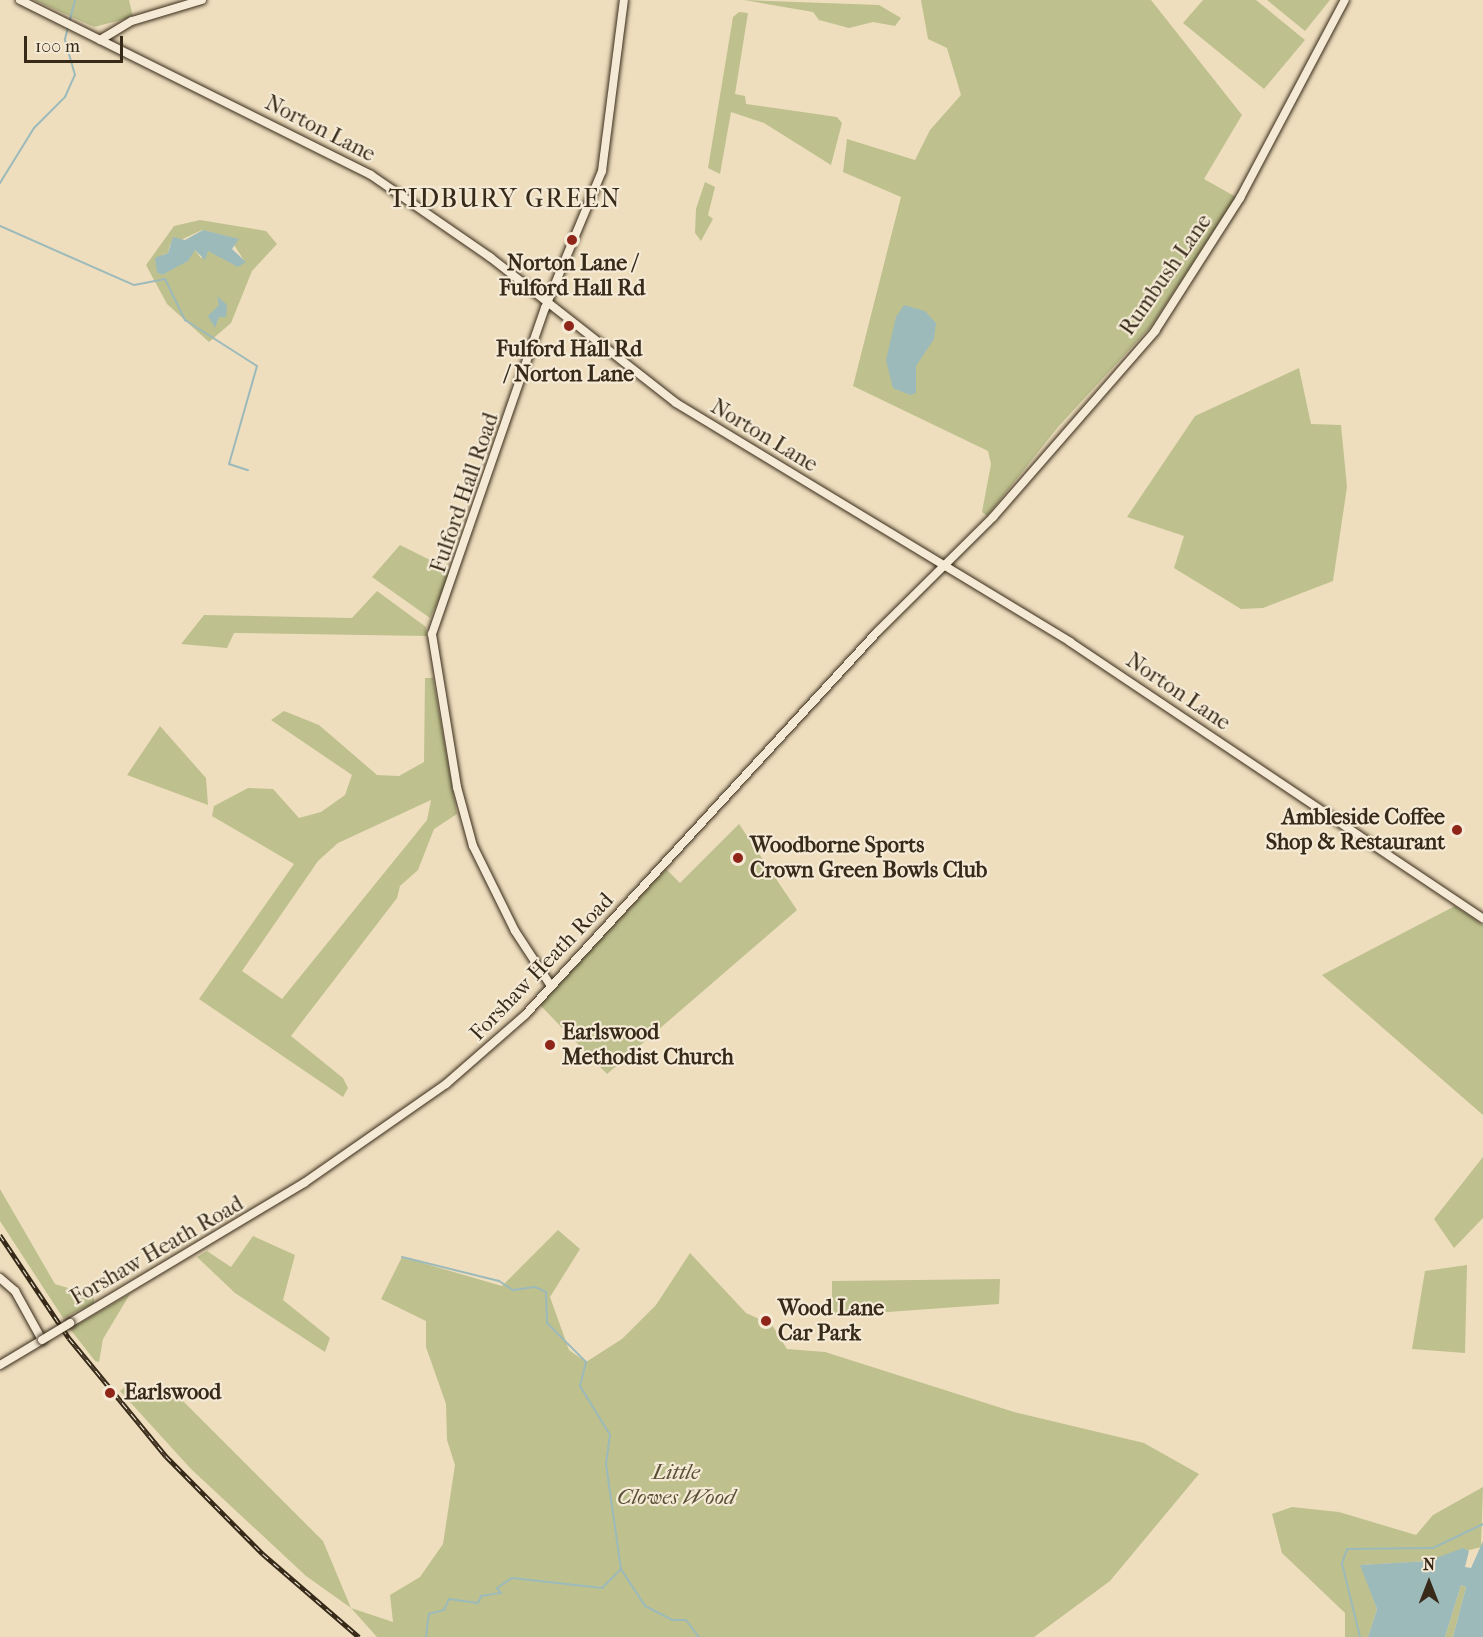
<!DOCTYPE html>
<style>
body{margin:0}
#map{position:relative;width:1483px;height:1637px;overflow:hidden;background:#eedebe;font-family:"IM FELL French Canon",serif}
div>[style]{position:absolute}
.green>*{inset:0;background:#bec08e}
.water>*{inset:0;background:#9dbabb}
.stream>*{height:2px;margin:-1px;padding:0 1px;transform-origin:1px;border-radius:1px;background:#9dbabb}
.roads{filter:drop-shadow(0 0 2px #382a19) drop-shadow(0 0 2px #382a19)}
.secondary>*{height:8px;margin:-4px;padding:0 4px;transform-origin:4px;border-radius:4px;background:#f4ead5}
.rail>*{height:4.5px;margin-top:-2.25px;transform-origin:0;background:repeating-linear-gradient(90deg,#f4ead5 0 7px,#382a19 0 14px);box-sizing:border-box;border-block:2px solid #382a19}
.bridges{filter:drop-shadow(0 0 2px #382a19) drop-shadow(0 0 2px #382a19)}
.secondary-bridge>*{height:8px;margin:-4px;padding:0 4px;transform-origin:4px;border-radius:4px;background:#f4ead5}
.dots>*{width:16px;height:16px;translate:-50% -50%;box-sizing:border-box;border:3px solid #f4ead5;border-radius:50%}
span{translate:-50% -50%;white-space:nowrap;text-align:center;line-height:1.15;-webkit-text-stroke:4.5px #f4ead5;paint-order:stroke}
.street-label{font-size:22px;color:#382a19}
.poi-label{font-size:22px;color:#382a19;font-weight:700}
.right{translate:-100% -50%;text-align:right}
.left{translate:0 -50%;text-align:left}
.park-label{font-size:22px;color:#5a5036;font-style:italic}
.quarter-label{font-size:26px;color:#382a19;letter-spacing:1.5px}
.north{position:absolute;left:1399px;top:1553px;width:60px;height:60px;-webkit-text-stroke:4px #f4ead5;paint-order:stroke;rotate:0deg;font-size:16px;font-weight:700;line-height:24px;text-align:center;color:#382a19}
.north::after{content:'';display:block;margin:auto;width:21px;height:27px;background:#382a19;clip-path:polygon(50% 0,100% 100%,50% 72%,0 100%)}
.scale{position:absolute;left:24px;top:36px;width:99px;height:27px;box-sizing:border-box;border:3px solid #382a19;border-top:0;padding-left:8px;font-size:18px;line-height:21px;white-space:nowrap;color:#382a19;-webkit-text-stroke:4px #f4ead5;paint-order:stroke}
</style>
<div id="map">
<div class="green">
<div style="clip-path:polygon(34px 0,129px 0,133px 17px,94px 27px)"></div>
<div style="clip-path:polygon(744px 0,879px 5px,901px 18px,895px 26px,873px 22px,849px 28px,819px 20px,813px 12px)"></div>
<div style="clip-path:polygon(921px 0,1151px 0,1242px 115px,1204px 179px,1236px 197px,1152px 325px,1058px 427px,987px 516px,982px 512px,991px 464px,988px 451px,853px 386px,901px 197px,843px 172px,847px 139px,915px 160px,930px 130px,961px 95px,947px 48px,928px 39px)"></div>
<div style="clip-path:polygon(1203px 0,1256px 0,1305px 40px,1264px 89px,1183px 23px)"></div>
<div style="clip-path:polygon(1267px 0,1330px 0,1305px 31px)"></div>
<div style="clip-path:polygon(739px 12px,748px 13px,735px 94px,745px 96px,746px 104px,837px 117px,842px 123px,831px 165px,764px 123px,731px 112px,720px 174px,708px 168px,733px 17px)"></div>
<div style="clip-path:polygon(705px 182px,715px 187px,708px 215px,713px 219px,701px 241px,695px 233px,696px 209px)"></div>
<div style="clip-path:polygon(evenodd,200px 220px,266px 231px,277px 244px,252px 271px,231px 323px,209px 342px,167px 304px,146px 265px,174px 226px,200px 220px,202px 230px,229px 237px,245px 262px,208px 251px,201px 258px,195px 250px,162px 275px,162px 255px,168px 253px,170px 245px,202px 230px)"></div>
<div style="clip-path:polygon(1299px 368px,1311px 424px,1341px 425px,1347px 487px,1333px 581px,1263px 608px,1241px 609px,1174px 568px,1184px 536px,1127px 517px,1195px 416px)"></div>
<div style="clip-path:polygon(400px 545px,452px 571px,430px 618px,372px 577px)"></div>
<div style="clip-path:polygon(377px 591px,426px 627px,427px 636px,234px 633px,227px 648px,181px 644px,204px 615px,352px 618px)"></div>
<div style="clip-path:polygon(evenodd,425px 678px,433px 678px,457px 814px,434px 829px,418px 870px,400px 886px,397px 898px,291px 1036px,343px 1078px,348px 1088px,343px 1097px,199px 999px,294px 864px,212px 816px,214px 806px,248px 788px,273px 789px,299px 818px,321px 812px,345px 795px,352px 775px,271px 720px,284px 711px,319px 725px,377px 775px,399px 776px,424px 762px,425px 678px,431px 800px,427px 820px,282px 999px,242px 971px,318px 861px,338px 843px,431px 800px)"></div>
<div style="clip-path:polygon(160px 726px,206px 778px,208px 805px,127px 775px)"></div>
<div style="clip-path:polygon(739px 824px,797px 910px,607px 1074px,540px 1005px,666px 869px,680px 883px)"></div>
<div style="clip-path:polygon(1455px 906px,1483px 925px,1483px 1115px,1322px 975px)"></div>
<div style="clip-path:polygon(1483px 1157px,1483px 1218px,1454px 1248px,1434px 1219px)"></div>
<div style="clip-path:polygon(0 1189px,55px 1284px,94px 1296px,94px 1303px,63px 1318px,0 1221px)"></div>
<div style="clip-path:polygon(558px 1230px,580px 1249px,550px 1297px,569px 1350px,586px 1362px,622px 1339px,656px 1305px,690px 1253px,746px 1313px,772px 1325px,787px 1349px,825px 1352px,1014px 1412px,1144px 1443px,1199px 1474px,1110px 1581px,1034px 1637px,377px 1637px,351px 1608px,306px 1576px,191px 1469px,120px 1391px,133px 1381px,147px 1397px,177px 1395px,323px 1541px,351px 1608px,393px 1622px,390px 1595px,420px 1577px,443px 1544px,455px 1465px,447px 1440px,446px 1404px,426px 1347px,426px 1321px,381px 1299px,402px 1257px,502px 1286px)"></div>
<div style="clip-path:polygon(253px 1236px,295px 1255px,283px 1300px,330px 1338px,325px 1352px,235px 1293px,197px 1257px,207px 1251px,231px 1267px)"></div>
<div style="clip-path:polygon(1467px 1265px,1465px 1353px,1412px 1349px,1425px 1271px)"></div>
<div style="clip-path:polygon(1000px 1279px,999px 1304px,832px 1316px,832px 1281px)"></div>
<div style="clip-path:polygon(130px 1294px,103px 1339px,99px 1362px,95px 1361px,70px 1329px)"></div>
<div style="clip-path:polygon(1483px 1487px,1481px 1547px,1428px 1561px,1361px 1565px,1377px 1609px,1368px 1637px,1345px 1637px,1345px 1613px,1282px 1553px,1272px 1514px,1292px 1507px,1339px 1512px,1416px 1535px,1433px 1515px)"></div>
<div style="clip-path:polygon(1461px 1585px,1466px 1587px,1453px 1637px,1445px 1637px)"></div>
</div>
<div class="water">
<div style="clip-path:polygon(203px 230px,239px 239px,232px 249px,246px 262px,238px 267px,208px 251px,205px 260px,195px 250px,188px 261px,162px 275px,157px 272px,155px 258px,168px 253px,173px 237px,185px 240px)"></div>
<div style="clip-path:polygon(217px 296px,227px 305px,226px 317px,219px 317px,215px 328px,208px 316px,219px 305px)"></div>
<div style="clip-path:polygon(904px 305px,925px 311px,936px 323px,934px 339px,916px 366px,916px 393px,910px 395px,893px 388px,886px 360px,896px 317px)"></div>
<div style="clip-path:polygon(1483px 1541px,1483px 1637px,1453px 1637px,1466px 1587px,1461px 1585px,1445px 1637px,1368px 1637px,1377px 1609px,1360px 1565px,1428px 1561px,1463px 1548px,1469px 1551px,1465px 1567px,1471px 1568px)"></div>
</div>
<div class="stream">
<div style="left:0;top:183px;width:65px;rotate:-58.3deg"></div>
<div style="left:34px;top:128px;width:44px;rotate:-45deg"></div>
<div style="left:65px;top:97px;width:24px;rotate:-66deg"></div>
<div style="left:75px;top:75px;width:37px;rotate:-106deg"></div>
<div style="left:65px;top:39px;width:40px;rotate:-75.6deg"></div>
<div style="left:0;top:226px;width:146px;rotate:23.8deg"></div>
<div style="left:134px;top:285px;width:32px;rotate:-11deg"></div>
<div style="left:165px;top:279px;width:46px;rotate:64deg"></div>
<div style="left:185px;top:320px;width:85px;rotate:32.6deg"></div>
<div style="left:257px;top:366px;width:102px;rotate:105.9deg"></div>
<div style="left:229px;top:464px;width:20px;rotate:18deg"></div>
<div style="left:402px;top:1257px;width:100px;rotate:13.9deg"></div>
<div style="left:499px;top:1281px;width:17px;rotate:33deg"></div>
<div style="left:513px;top:1290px;width:22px;rotate:-8deg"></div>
<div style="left:535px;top:1287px;width:12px;rotate:24deg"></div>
<div style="left:546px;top:1292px;width:31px;rotate:88deg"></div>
<div style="left:547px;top:1323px;width:55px;rotate:45deg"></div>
<div style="left:586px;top:1362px;width:25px;rotate:104deg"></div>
<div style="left:580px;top:1386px;width:57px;rotate:58.5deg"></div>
<div style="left:610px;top:1435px;width:29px;rotate:98deg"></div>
<div style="left:606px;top:1464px;width:106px;rotate:81.9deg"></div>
<div style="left:621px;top:1569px;width:44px;rotate:57deg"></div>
<div style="left:645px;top:1606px;width:30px;rotate:27deg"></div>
<div style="left:672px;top:1620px;width:14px"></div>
<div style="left:686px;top:1620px;width:21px;rotate:53deg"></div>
<div style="left:426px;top:1637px;width:23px;rotate:-83deg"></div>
<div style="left:429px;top:1614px;width:16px;rotate:-15deg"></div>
<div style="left:444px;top:1610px;width:12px;rotate:-66deg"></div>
<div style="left:449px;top:1599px;width:29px;rotate:8deg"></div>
<div style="left:478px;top:1603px;width:8px;rotate:-67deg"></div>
<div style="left:481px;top:1596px;width:20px;rotate:-9deg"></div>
<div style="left:501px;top:1593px;width:6px;rotate:-129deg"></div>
<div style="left:497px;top:1588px;width:18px;rotate:-34deg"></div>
<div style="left:512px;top:1578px;width:91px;rotate:6.3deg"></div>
<div style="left:602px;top:1588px;width:27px;rotate:-45deg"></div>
<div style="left:1360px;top:1637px;width:76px;rotate:-103.7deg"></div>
<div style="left:1342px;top:1563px;width:15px;rotate:-70deg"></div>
<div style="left:1347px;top:1549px;width:86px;rotate:-0.7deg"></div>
<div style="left:1433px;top:1548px;width:55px;rotate:-25.6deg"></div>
</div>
<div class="roads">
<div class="secondary">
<div style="left:20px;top:0;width:392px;rotate:26.5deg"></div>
<div style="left:371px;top:175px;width:145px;rotate:34.6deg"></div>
<div style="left:490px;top:257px;width:236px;rotate:38.1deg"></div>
<div style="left:676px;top:403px;width:461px;rotate:31.2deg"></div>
<div style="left:1070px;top:642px;width:497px;rotate:33.8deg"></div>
<div style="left:100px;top:40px;width:37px;rotate:-31deg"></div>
<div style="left:132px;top:21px;width:73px;rotate:-16.7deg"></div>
<div style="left:551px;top:986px;width:66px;rotate:-123.2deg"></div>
<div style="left:515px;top:931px;width:95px;rotate:-116.3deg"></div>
<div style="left:473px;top:846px;width:61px;rotate:-105.2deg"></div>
<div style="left:457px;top:787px;width:155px;rotate:-99.3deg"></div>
<div style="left:432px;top:634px;width:345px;rotate:-70.9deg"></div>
<div style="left:545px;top:308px;width:148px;rotate:-67.4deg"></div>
<div style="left:602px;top:171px;width:172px;rotate:-82.7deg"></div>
<div style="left:0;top:1278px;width:20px;rotate:41deg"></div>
<div style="left:15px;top:1291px;width:56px;rotate:61.1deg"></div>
<div style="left:42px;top:1340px;width:49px;rotate:149.2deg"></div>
<div style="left:70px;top:1323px;width:273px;rotate:-30.9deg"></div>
<div style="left:304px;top:1183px;width:173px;rotate:-34.9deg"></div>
<div style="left:446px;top:1084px;width:105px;rotate:-41.1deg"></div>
<div style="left:525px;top:1015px;width:522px;rotate:-47.41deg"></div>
<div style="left:878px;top:631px;width:162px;rotate:-44.7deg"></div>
<div style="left:993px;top:517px;width:247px;rotate:-48.9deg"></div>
<div style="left:1155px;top:331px;width:158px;rotate:-57.4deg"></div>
<div style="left:1240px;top:198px;width:224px;rotate:-62.1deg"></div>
</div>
</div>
<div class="rail">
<div style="left:0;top:1235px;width:124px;rotate:56.2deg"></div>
<div style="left:69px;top:1338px;width:153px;rotate:50.6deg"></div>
<div style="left:166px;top:1456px;width:138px;rotate:45.3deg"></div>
<div style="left:263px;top:1554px;width:127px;rotate:40.8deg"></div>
</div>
<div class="bridges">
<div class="secondary-bridge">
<div style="left:42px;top:1340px;width:33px;rotate:-31deg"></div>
</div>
</div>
<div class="dots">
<div style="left:572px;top:240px;background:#8f2418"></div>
<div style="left:569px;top:326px;background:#8f2418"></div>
<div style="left:1457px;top:830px;background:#8f2418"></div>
<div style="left:738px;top:858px;background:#8f2418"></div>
<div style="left:550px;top:1045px;background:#8f2418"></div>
<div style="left:766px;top:1321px;background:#8f2418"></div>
<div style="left:110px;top:1393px;background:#8f2418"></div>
</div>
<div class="street-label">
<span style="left:320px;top:129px;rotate:27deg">Norton Lane</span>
<span style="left:1166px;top:275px;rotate:-55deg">Rumbush Lane</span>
<span style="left:764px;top:436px;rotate:31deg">Norton Lane</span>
<span style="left:465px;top:493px;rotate:-71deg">Fulford Hall Road</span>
<span style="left:1178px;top:692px;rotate:34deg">Norton Lane</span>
<span style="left:542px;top:967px;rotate:-46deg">Forshaw Heath Road</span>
<span style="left:157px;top:1251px;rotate:-30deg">Forshaw Heath Road</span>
</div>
<div class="poi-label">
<span style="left:572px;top:276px">Norton Lane /<br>Fulford Hall Rd</span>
<span style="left:569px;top:362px">Fulford Hall Rd<br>/ Norton Lane</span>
<span class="right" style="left:1445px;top:830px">Ambleside Coffee<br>Shop &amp; Restaurant</span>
<span class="left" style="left:750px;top:858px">Woodborne Sports<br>Crown Green Bowls Club</span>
<span class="left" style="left:562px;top:1045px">Earlswood<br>Methodist Church</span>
<span class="left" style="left:778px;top:1321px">Wood Lane<br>Car Park</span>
<span class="left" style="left:124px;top:1393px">Earlswood</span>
</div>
<div class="park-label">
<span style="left:676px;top:1485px">Little<br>Clowes Wood</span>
</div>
<div class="quarter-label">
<span style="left:505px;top:199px">TIDBURY GREEN</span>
</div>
<div class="north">N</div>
<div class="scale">100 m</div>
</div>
